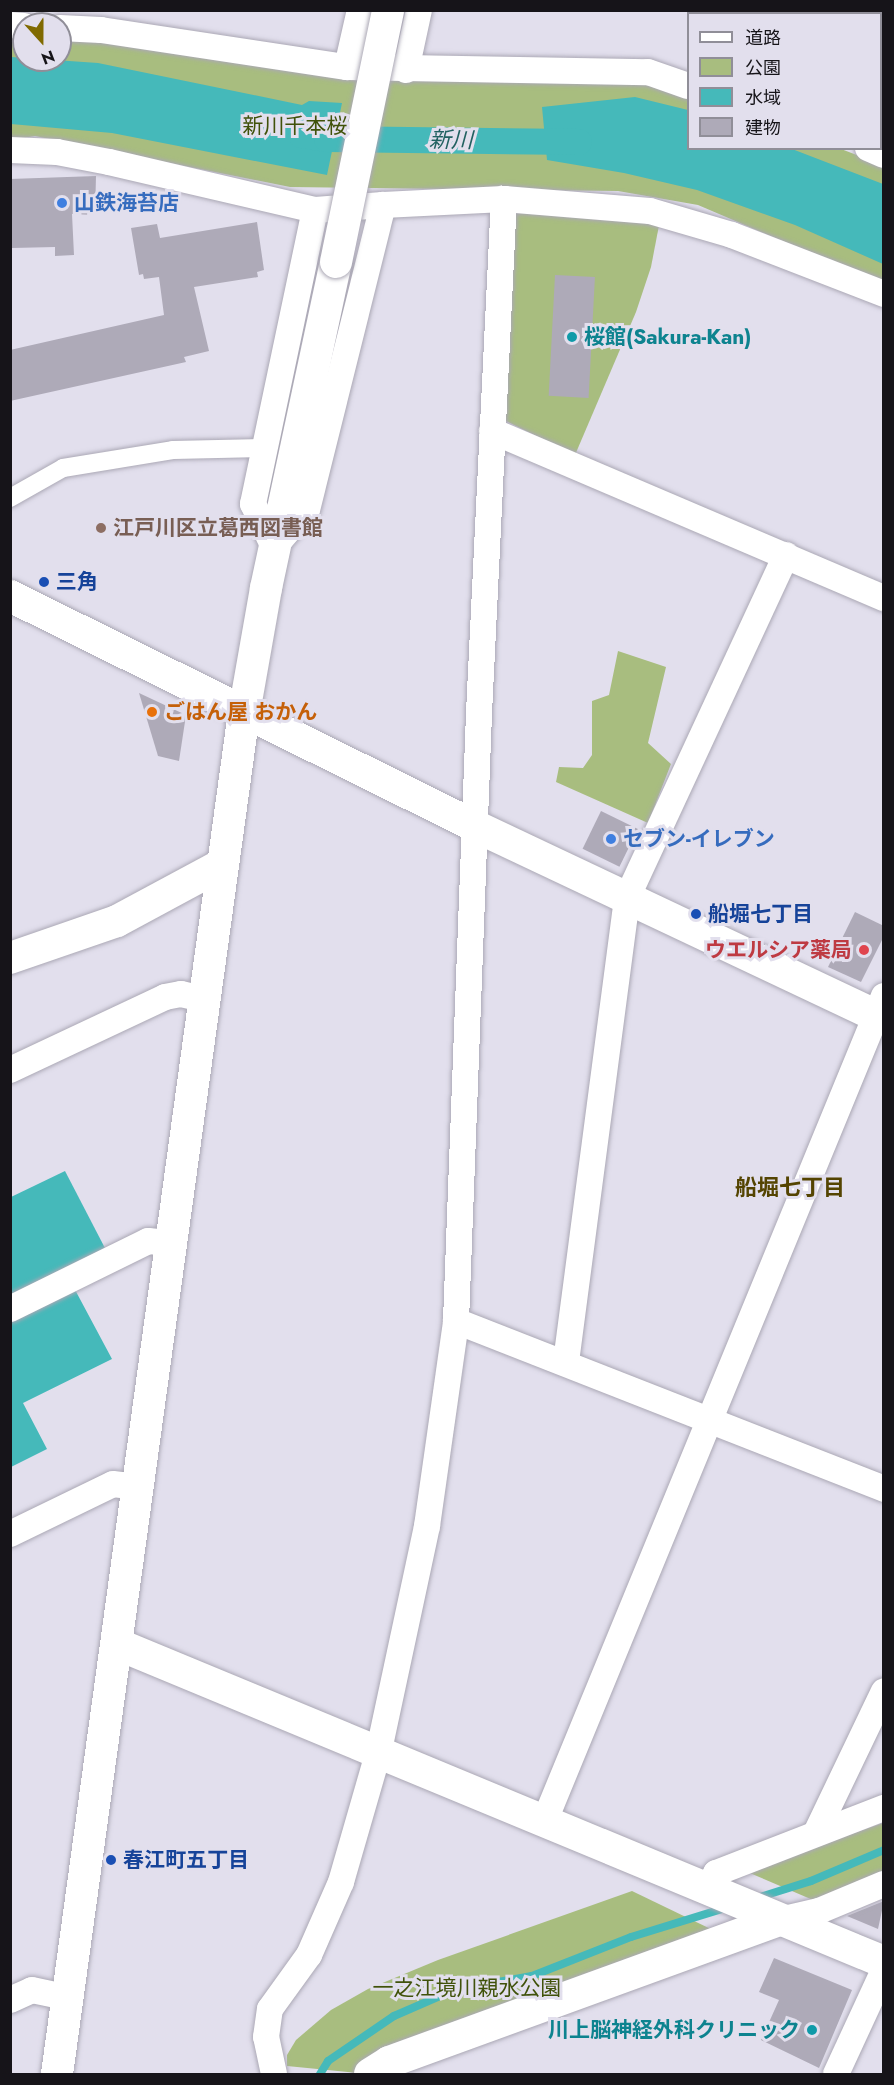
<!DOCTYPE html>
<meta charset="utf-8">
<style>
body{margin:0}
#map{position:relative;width:894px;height:2085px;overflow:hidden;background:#e2dfed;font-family:Jost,"Noto Sans JP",sans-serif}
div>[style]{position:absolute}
.green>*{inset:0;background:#a8bd7f}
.water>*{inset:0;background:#45b9ba}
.stream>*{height:8px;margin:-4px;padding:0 4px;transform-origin:4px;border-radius:4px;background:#45b9ba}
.canal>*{height:26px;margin:-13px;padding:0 13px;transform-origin:13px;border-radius:13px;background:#45b9ba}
.building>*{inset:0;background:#aeaab8;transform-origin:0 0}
.roads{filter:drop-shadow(0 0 2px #aba8b5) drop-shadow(0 0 2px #aba8b5)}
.pedestrian>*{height:18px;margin:-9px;padding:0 9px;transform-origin:9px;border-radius:9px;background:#fff}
.minor>*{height:26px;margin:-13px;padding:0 13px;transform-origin:13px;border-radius:13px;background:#fff}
.tertiary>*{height:32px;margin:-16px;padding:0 16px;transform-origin:16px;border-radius:16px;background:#fff}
.bridges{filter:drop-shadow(0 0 2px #aba8b5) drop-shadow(0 0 2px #aba8b5)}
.tertiary-bridge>*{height:32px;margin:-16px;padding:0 16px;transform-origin:16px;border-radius:16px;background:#fff}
.dots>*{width:16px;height:16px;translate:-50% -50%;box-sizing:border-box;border:3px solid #e2dfed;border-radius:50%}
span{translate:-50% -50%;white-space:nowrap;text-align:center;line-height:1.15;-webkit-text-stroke:6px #e2dfed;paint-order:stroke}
.park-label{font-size:21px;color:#40520a}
.shop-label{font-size:21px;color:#366cbe;font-weight:700}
.left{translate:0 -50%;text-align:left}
.culture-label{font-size:21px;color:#0d838f;font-weight:700}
.right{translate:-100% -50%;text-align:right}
.education-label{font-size:21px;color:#785e54;font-weight:700}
.transit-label{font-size:21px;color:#164399;font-weight:700}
.food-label{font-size:21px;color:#c56008;font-weight:700}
.health-label{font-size:21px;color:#be3a42;font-weight:700}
.water-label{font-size:22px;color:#226161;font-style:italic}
.neighbourhood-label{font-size:22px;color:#544401;font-weight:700}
.frame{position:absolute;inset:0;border:12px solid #161419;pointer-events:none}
.legend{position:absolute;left:687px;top:12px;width:195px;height:138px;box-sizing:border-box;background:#e2dfed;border:2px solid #908e98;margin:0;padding:8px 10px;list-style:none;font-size:18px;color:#161419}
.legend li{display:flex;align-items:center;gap:12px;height:30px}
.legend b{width:30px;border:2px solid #908e98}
.north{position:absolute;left:12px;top:12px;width:60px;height:60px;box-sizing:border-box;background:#e2dfed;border:2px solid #908e98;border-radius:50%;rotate:159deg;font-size:16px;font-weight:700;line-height:24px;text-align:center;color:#161419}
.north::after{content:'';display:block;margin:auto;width:21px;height:27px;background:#806a01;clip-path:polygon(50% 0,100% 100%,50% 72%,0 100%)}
</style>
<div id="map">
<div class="green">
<div style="clip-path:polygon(10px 34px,24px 35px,24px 60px,60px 60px,60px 37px,650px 79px,688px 93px,688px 148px,841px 149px,883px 165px,883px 284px,698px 205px,618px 191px,290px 187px,35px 136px,11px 140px)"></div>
<div style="clip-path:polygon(510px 205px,661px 215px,651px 267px,636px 312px,575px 455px,502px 419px)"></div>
<div style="clip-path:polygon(618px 651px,666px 667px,648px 743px,671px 764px,648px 823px,556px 782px,559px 767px,583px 768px,592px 755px,592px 701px,609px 695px)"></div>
<div style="clip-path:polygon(883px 1823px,883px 1876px,813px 1900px,745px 1871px)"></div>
<div style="clip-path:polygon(632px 1891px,719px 1933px,358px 2073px,287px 2066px,287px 2055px,296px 2040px,331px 2010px,368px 1989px,438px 1960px)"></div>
</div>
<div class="water">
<div style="clip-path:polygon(11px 57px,98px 63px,302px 105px,309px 101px,342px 103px,327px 175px,112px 133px,11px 124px)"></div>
<div style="clip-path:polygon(635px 97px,688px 110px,688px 148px,792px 149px,883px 184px,883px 264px,795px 225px,697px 190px,624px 173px,547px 160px,542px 107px)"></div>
<div style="clip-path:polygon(65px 1171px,107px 1252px,11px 1301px,11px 1197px)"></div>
<div style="clip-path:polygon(73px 1286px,112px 1359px,23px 1403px,47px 1449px,11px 1467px,11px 1316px)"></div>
</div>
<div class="stream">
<div style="left:757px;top:1898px;width:57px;rotate:-17.5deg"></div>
<div style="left:811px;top:1881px;width:79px;rotate:-23deg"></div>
<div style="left:320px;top:2074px;width:15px;rotate:-58deg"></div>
<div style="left:328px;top:2061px;width:80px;rotate:-34.3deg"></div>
<div style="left:394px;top:2016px;width:65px;rotate:-23.4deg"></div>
<div style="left:454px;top:1990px;width:79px;rotate:-10.2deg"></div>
<div style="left:532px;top:1976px;width:106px;rotate:-21.5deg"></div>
<div style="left:631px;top:1937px;width:98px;rotate:-17.1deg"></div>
</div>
<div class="canal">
<div style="left:301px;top:135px;width:26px;rotate:9deg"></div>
<div style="left:327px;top:139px;width:252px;rotate:0.7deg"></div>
</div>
<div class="building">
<div style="clip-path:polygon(96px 176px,95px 215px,72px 214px,74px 255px,55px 256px,55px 247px,12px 248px,10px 179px)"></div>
<div style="clip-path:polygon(257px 222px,264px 270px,257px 272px,258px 277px,194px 287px,209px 351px,184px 357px,186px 362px,10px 401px,10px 350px,164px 315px,159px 277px,144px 279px,143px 274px,139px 275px,131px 228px,157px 224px,160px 238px)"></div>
<div style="left:555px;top:275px;width:40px;height:121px;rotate:3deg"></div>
<div style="clip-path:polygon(139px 693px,186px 715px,179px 761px,158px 756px)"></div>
<div style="left:601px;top:811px;width:41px;height:42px;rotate:26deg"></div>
<div style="clip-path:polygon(855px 912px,884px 926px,884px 936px,861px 982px,828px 967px)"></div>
<div style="clip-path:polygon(884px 1901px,878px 1929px,847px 1916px)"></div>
<div style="clip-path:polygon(774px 1958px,852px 1990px,819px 2068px,761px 2040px,779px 2000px,759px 1992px)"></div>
</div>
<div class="roads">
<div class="pedestrian">
<div style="left:10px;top:498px;width:61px;rotate:-29.5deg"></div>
<div style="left:63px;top:468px;width:111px;rotate:-9.3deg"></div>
<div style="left:173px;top:450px;width:90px;rotate:-1.3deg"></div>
</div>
<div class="minor">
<div style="left:10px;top:25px;width:14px;rotate:4deg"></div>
<div style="left:60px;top:28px;width:41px;rotate:2.8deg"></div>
<div style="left:101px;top:30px;width:249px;rotate:8.6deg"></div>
<div style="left:347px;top:67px;width:301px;rotate:1deg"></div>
<div style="left:648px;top:72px;width:42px;rotate:19.3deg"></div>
<div style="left:347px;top:67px;width:58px;rotate:-77.2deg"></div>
<div style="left:406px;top:70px;width:61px;rotate:-77.8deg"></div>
<div style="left:880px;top:142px;width:15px;rotate:-74deg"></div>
<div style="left:868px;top:148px;width:17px;rotate:24deg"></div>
<div style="left:10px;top:150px;width:47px;rotate:2.4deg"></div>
<div style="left:57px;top:152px;width:53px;rotate:10.9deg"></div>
<div style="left:109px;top:162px;width:212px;rotate:13.1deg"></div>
<div style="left:383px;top:205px;width:313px;rotate:104deg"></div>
<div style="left:307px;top:509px;width:50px;rotate:131deg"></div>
<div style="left:274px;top:547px;width:48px;rotate:-116deg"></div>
<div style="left:253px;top:504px;width:300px;rotate:-78.1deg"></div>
<div style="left:315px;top:210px;width:68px;rotate:-4.2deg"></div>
<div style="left:383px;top:205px;width:121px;rotate:-2.8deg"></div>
<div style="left:504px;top:199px;width:146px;rotate:4.7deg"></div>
<div style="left:650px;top:211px;width:85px;rotate:16.3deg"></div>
<div style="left:732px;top:235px;width:163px;rotate:21.2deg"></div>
<div style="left:492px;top:431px;width:426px;rotate:23.1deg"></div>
<div style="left:10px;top:1070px;width:171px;rotate:-25.2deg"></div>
<div style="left:165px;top:997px;width:16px;rotate:-11deg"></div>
<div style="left:181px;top:994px;width:23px;rotate:13deg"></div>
<div style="left:10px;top:1309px;width:154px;rotate:-26.2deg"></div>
<div style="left:148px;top:1241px;width:21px;rotate:5deg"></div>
<div style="left:456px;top:1321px;width:460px;rotate:21.4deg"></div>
<div style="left:566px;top:1362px;width:468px;rotate:-82.5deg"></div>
<div style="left:627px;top:898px;width:378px;rotate:-65.1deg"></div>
<div style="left:10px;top:1534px;width:114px;rotate:-25.9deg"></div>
<div style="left:113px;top:1484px;width:24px;rotate:7deg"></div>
<div style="left:545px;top:1820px;width:891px;rotate:-67.64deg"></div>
<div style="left:816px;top:1833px;width:157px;rotate:-64.4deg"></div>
<div style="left:708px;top:1889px;width:18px;rotate:-63deg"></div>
<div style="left:716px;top:1873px;width:180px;rotate:-21.2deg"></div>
<div style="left:780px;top:1920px;width:40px;rotate:-13deg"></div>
<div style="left:819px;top:1911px;width:70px;rotate:-22.6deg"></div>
<div style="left:10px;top:2000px;width:24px;rotate:-24deg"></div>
<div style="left:32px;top:1990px;width:38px;rotate:12deg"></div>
<div style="left:274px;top:2074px;width:38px;rotate:-102deg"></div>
<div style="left:266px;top:2037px;width:28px;rotate:-82deg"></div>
<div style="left:270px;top:2009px;width:67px;rotate:-54.2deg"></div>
<div style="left:309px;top:1955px;width:80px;rotate:-66.3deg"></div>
<div style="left:341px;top:1882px;width:137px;rotate:-73.9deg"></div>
<div style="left:379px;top:1750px;width:229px;rotate:-77.9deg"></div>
<div style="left:427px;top:1526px;width:207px;rotate:-81.9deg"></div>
<div style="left:456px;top:1321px;width:608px;rotate:-87.83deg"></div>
<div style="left:479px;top:713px;width:515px;rotate:-87.22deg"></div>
<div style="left:836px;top:2074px;width:115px;rotate:-65.2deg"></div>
</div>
<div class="tertiary">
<div style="left:10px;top:596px;width:519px;rotate:26.32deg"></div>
<div style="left:475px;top:826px;width:452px;rotate:25.3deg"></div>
<div style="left:10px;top:958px;width:113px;rotate:-19.1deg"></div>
<div style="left:117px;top:921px;width:118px;rotate:-28.3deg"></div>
<div style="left:117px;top:1644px;width:830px;rotate:22.52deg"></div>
<div style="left:57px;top:2074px;width:1374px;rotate:-82.18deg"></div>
<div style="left:244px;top:713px;width:127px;rotate:-80deg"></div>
<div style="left:266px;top:588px;width:333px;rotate:-77.9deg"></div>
<div style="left:370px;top:2074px;width:22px;rotate:-32deg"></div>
<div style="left:389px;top:2062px;width:416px;rotate:-20deg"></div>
</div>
</div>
<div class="bridges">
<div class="tertiary-bridge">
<div style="left:336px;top:262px;width:257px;rotate:-78.3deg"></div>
</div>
</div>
<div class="dots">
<div style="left:62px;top:203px;background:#3f7fe0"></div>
<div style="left:572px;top:337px;background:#0f9aa8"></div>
<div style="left:101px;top:528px;background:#8d6e63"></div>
<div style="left:44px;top:582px;background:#1a4fb4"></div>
<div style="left:152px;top:712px;background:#e8710a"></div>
<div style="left:611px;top:839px;background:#3f7fe0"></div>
<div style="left:696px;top:914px;background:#1a4fb4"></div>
<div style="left:864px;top:950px;background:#e0444e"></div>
<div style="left:111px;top:1860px;background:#1a4fb4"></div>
<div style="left:812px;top:2030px;background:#0f9aa8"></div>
</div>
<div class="park-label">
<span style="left:295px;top:126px">新川千本桜</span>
<span style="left:467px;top:1988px">一之江境川親水公園</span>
</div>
<div class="shop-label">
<span class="left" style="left:74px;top:203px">山鉄海苔店</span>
<span class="left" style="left:623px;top:839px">セブン-イレブン</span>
</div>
<div class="culture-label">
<span class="left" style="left:584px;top:337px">桜館(Sakura-Kan)</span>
<span class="right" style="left:800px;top:2030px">川上脳神経外科クリニック</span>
</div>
<div class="education-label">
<span class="left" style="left:113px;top:528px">江戸川区立葛西図書館</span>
</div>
<div class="transit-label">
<span class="left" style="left:56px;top:582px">三角</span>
<span class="left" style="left:708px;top:914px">船堀七丁目</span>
<span class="left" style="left:123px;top:1860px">春江町五丁目</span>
</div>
<div class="food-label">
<span class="left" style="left:164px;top:712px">ごはん屋 おかん</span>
</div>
<div class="health-label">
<span class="right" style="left:852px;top:950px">ウエルシア薬局</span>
</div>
<div class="water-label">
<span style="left:451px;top:140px;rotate:1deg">新川</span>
</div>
<div class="neighbourhood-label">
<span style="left:790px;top:1188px">船堀七丁目</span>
</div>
<div class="frame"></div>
<ul class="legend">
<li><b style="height:8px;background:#fff"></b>道路</li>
<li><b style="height:16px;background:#a8bd7f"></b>公園</li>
<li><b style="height:16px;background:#45b9ba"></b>水域</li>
<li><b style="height:16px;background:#aeaab8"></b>建物</li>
</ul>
<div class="north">N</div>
</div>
